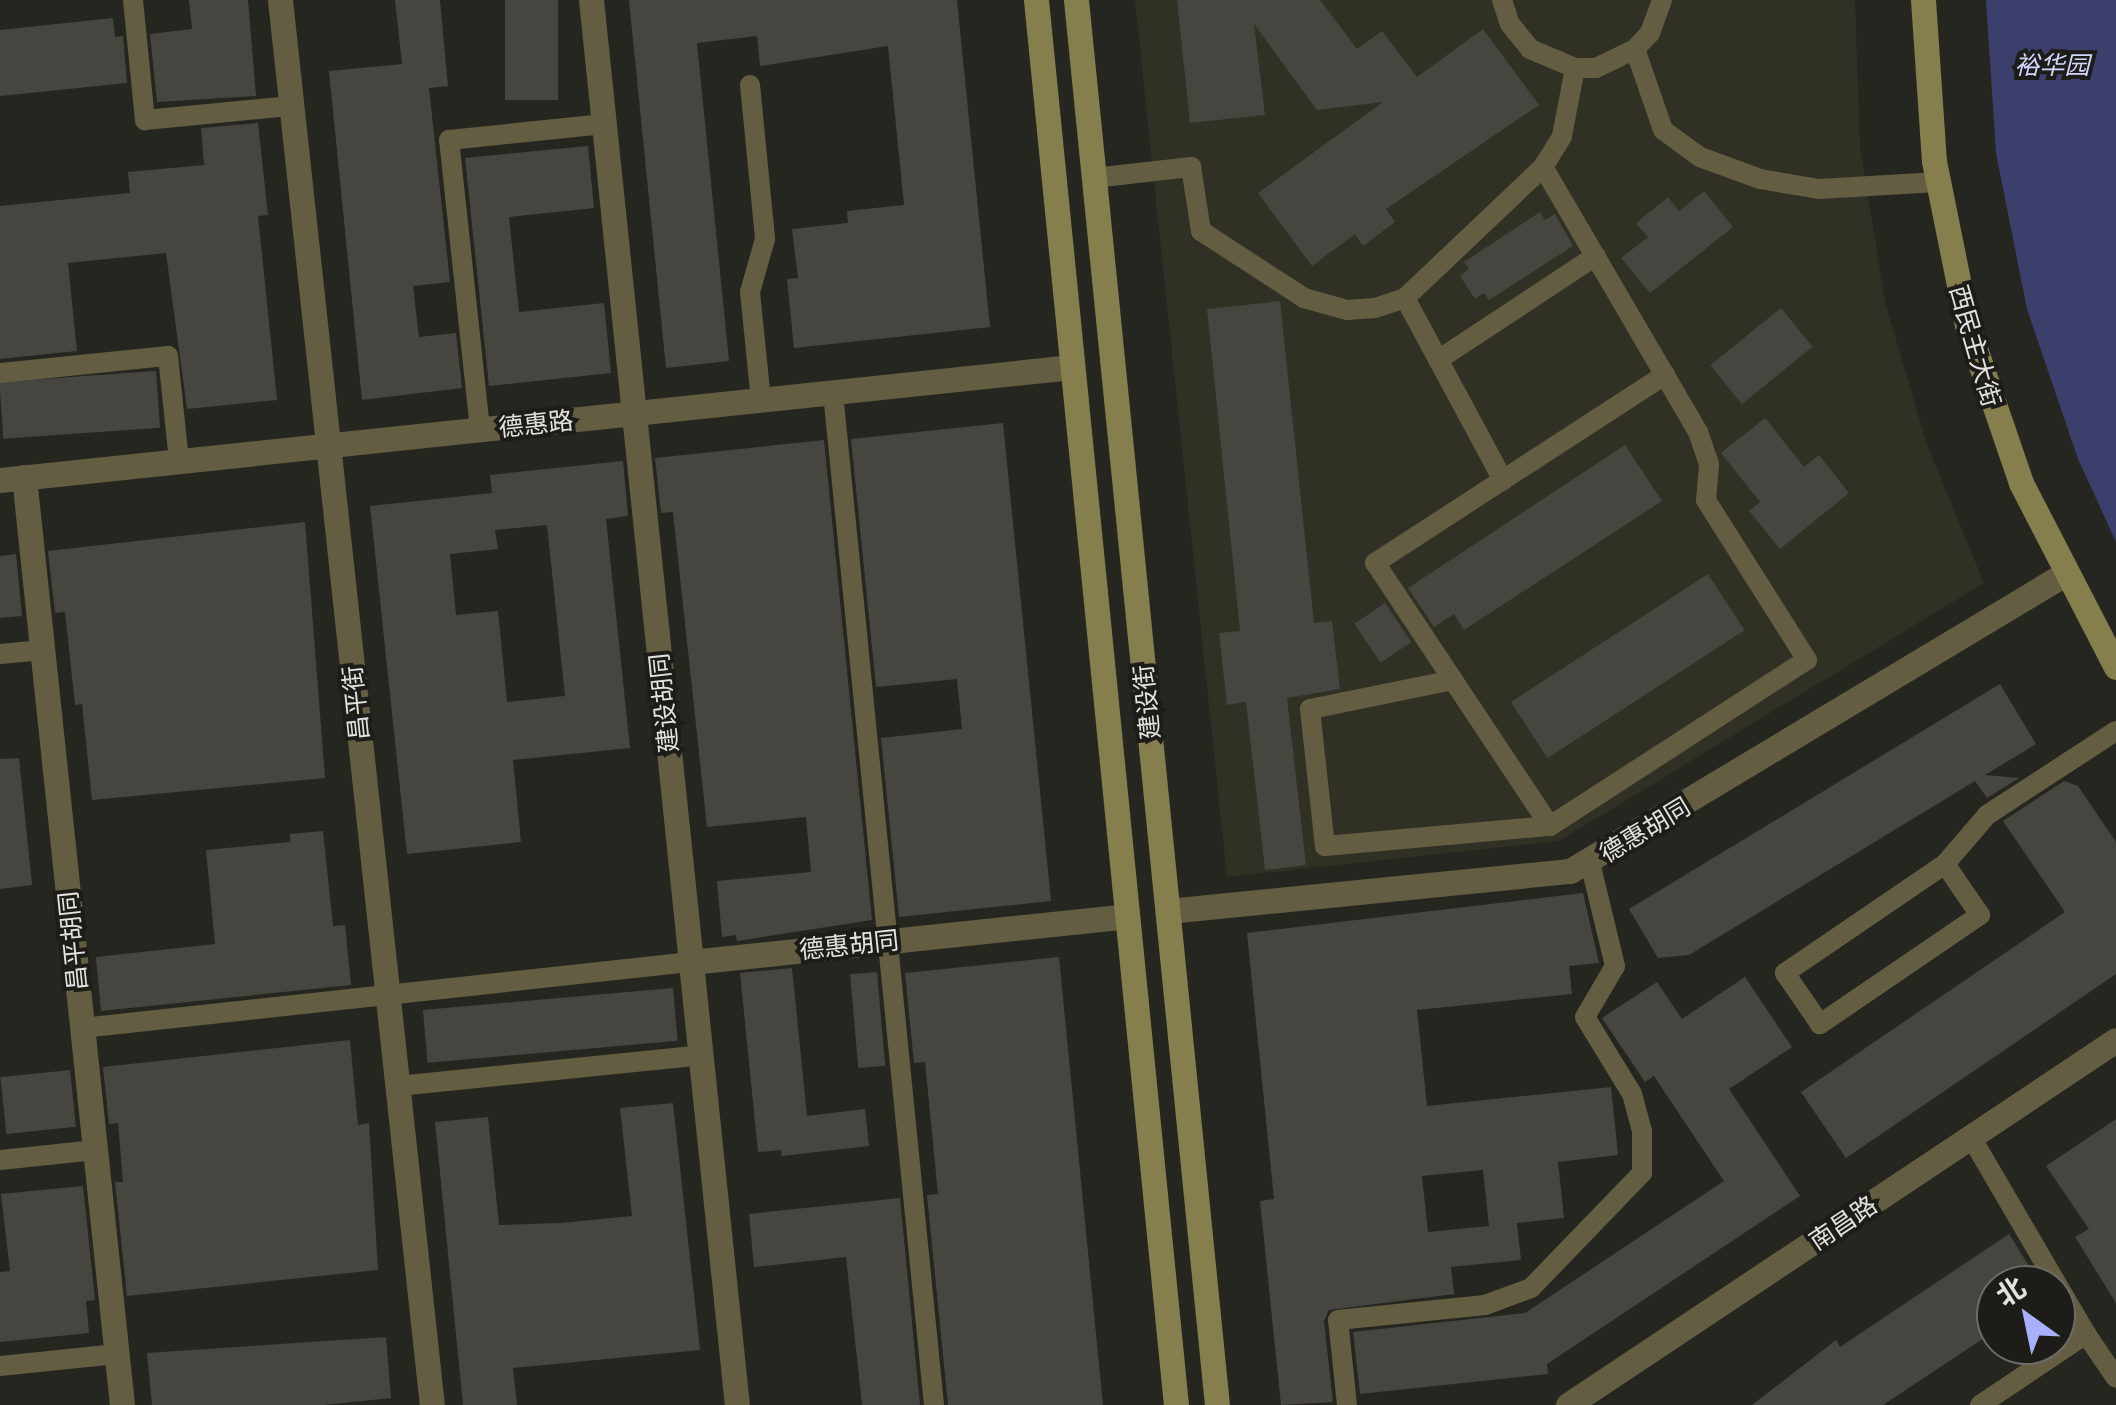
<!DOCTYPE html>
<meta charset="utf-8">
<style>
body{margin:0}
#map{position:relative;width:2116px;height:1405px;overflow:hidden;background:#262621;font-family:"Source Serif 4","Noto Sans SC",serif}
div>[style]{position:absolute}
.built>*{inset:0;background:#313025}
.green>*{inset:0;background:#3c3f6b}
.building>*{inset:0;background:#464540;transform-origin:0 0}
.service>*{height:20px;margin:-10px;padding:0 10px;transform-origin:10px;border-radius:10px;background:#635e41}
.minor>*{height:25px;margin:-12.5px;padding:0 12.5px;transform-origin:12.5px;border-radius:12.5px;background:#635e41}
.tertiary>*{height:25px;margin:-12.5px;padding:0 12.5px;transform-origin:12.5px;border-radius:12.5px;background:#635e41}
.secondary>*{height:25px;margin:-12.5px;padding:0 12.5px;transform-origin:12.5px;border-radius:12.5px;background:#857e4d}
span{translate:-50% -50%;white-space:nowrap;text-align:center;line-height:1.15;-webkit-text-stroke:8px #1d1c18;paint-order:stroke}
.park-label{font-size:25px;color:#d1d6fc;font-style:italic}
.street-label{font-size:25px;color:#e2e2df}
.north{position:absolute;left:1976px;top:1265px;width:100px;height:100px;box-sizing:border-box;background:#1d1c18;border:2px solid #6c6b68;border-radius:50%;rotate:327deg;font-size:28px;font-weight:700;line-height:40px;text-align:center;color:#e2e2df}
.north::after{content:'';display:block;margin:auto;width:35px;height:45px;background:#a8b0fc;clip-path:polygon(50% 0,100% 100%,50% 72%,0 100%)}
</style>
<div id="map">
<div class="built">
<div style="clip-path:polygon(1135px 0,1855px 0,1860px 147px,1885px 302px,1927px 445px,1984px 583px,1559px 841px,1227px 877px)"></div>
</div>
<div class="green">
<div style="clip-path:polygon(1986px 0,2116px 0,2116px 542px,2078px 459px,2027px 309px,1996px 153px)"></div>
</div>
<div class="building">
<div style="clip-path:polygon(189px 0,248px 0,256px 96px,157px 102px,150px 34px,192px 29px)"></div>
<div style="clip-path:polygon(395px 0,440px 0,448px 86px,429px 88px,450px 282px,413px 286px,419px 337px,456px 333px,462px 388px,362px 400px,329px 71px,402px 64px)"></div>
<div style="left:505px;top:0;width:53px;height:100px"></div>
<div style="clip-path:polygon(629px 0,957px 0,990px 327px,794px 348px,787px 279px,798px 278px,792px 229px,848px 223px,847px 211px,904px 205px,888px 46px,760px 66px,757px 36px,697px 43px,729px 361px,666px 368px)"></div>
<div style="clip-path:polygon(1177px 0,1320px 0,1357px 49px,1382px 31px,1417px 77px,1483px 29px,1539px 105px,1386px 209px,1395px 222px,1363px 246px,1355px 234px,1312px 266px,1258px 193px,1383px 102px,1317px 110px,1254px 24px,1265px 115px,1190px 123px)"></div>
<div style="clip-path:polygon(113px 18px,115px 37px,123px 36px,127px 83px,0 96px,0 30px)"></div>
<div style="clip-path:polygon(258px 123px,268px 215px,258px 216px,277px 400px,187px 409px,166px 253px,68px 263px,77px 351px,0 359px,0 206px,130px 193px,128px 172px,204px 165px,201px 128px)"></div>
<div style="clip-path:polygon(588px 146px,594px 208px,509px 217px,519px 312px,604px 303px,611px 373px,489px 386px,465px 158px)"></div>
<div style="clip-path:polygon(1704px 191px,1733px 227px,1650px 293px,1621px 258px,1648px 237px,1636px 223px,1668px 197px,1679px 211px)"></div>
<div style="clip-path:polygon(1540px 212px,1545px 220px,1555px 214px,1573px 246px,1489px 300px,1484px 293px,1475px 299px,1460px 276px,1469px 269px,1464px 262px)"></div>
<div style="clip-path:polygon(1280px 301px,1314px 623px,1332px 621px,1340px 689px,1287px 698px,1306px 865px,1265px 870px,1246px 702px,1227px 705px,1219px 633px,1240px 631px,1207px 309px)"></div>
<div style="left:1781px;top:308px;width:50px;height:91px;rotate:51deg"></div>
<div style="left:156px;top:371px;width:57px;height:157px;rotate:86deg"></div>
<div style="clip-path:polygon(1765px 418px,1804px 467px,1819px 455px,1849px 493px,1780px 549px,1749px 511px,1760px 502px,1721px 453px)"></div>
<div style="clip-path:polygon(1003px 423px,1051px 901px,899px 917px,881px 738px,962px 729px,957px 679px,876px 687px,851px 439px)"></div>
<div style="clip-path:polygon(824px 440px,872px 920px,737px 941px,736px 935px,722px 937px,717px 881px,811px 872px,806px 817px,707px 827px,673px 512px,661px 513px,655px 458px)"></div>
<div style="clip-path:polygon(1625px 445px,1662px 501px,1464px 630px,1454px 614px,1434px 627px,1408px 588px)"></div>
<div style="clip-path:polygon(evenodd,623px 461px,628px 516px,606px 519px,630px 748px,513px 760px,521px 842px,407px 854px,370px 506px,492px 493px,490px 475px,623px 461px,547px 525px,565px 696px,507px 702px,498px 611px,456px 615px,450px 554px,498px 549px,495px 530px,547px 525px)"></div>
<div style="clip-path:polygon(305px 522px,325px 778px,92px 800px,82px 704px,75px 705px,65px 612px,55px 613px,48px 551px)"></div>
<div style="clip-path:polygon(16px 554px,22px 616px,0 618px,0 556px)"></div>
<div style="left:1708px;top:574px;width:67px;height:235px;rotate:57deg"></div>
<div style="left:1385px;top:603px;width:47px;height:37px;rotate:56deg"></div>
<div style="clip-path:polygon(2000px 684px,2036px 744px,1985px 775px,2019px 778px,1987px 798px,1975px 781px,1689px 955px,1658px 958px,1629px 909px)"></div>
<div style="clip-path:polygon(19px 758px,32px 885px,0 889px,0 759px)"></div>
<div style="clip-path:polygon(2064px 781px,2078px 786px,2116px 842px,2116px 974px,1846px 1158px,1801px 1092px,2065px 912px,2003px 821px)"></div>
<div style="clip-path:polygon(323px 831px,333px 926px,345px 925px,351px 985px,101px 1011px,96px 957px,215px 944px,206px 850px,290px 842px,290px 834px)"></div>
<div style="clip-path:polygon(evenodd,1583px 893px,1599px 963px,1569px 966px,1572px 994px,1417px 1010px,1427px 1106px,1611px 1087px,1618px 1155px,1558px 1162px,1564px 1218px,1517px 1223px,1521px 1260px,1451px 1267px,1454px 1294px,1329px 1310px,1324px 1321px,1333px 1402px,1281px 1405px,1260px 1201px,1274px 1199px,1247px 933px,1583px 893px,1483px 1170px,1489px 1226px,1428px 1232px,1422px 1176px,1483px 1170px)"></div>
<div style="clip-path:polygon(1059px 957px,1103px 1405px,948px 1405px,927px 1195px,938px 1194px,925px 1062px,914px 1063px,905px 973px)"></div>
<div style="clip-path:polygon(792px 968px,807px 1116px,865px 1109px,869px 1146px,782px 1156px,781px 1150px,758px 1152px,740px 973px)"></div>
<div style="left:877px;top:972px;width:94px;height:27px;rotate:85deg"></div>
<div style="clip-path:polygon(1745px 977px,1792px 1047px,1729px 1089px,1800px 1196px,1547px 1364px,1548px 1374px,1360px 1394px,1353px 1332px,1525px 1313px,1724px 1181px,1654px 1076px,1645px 1082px,1602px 1018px,1657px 982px,1682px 1019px)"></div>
<div style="left:673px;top:988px;width:53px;height:251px;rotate:85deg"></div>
<div style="clip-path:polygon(350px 1040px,358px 1125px,369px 1123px,378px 1270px,127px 1296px,115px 1182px,123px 1182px,118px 1123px,109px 1124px,103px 1067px)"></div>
<div style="left:70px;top:1070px;width:57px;height:70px;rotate:84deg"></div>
<div style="clip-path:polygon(673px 1103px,700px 1350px,513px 1368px,517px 1405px,463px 1405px,435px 1122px,488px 1117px,499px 1225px,561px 1223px,632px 1216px,620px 1108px)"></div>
<div style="clip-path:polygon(2116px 1119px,2116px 1303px,2075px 1237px,2089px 1229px,2046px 1166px)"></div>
<div style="clip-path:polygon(83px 1186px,95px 1300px,86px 1301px,89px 1333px,0 1342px,0 1272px,10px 1271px,1px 1194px)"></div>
<div style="clip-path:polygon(900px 1198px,920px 1405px,862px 1405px,846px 1257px,754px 1267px,749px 1214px)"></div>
<div style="clip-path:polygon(2009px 1234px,2041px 1285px,1996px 1285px,1996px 1330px,1883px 1405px,1752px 1405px,1836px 1340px,1840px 1347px)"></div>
<div style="clip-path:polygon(386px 1337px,391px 1398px,323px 1405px,152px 1405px,147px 1353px)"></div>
</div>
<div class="service">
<div style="left:133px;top:0;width:121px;rotate:84.3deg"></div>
<div style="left:145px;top:120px;width:147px;rotate:-5.5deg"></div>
<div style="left:1502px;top:0;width:25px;rotate:72deg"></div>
<div style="left:1510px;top:24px;width:32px;rotate:51deg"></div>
<div style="left:1530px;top:49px;width:49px;rotate:22.9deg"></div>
<div style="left:1575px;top:68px;width:21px"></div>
<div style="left:1596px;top:68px;width:43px;rotate:-26deg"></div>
<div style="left:1635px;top:49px;width:22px;rotate:-47deg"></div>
<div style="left:1650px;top:33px;width:35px;rotate:-70deg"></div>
<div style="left:1635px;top:49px;width:86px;rotate:70.9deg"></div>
<div style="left:1663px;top:130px;width:46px;rotate:36.1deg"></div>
<div style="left:1700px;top:157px;width:64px;rotate:20.1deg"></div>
<div style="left:1760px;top:179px;width:60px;rotate:9.6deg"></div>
<div style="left:1819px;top:189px;width:119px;rotate:-3.4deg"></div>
<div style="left:750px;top:85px;width:155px;rotate:84.4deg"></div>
<div style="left:765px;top:239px;width:55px;rotate:105.8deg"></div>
<div style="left:750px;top:292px;width:109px;rotate:84.2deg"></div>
<div style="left:1094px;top:178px;width:98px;rotate:-6.5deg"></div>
<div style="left:1191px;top:167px;width:65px;rotate:81.1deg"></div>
<div style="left:1201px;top:231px;width:123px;rotate:33deg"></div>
<div style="left:1304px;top:298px;width:45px;rotate:15.6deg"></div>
<div style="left:1347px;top:310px;width:28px;rotate:-4deg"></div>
<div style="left:1375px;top:308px;width:32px;rotate:-18deg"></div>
<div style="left:1405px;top:298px;width:190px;rotate:-43.5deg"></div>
<div style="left:1543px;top:167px;width:36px;rotate:-58deg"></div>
<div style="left:1562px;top:136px;width:69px;rotate:-79.2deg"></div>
<div style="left:1405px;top:298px;width:207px;rotate:61.7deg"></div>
<div style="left:1438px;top:360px;width:189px;rotate:-33.4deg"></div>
<div style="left:0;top:373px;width:169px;rotate:-5.8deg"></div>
<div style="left:168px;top:356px;width:106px;rotate:84deg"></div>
<div style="left:833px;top:393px;width:1017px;rotate:84.3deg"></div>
<div style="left:480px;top:429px;width:291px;rotate:-96.1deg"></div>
<div style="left:449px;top:140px;width:156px;rotate:-5.9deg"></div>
<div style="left:0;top:654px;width:43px;rotate:-5.3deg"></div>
<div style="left:1453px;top:680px;width:146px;rotate:168.5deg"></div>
<div style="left:1310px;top:709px;width:138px;rotate:83.8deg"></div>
<div style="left:1325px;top:846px;width:226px;rotate:-5.1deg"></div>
<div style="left:1550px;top:826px;width:306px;rotate:-32.9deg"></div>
<div style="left:1807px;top:660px;width:189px;rotate:-122.3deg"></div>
<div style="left:1706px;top:500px;width:36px;rotate:-85deg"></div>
<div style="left:1709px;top:464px;width:34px;rotate:-109deg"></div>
<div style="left:1698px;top:432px;width:307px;rotate:-120.3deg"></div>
<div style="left:1550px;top:826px;width:316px;rotate:-123.6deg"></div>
<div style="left:1375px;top:563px;width:346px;rotate:-33deg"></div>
<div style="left:1945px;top:864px;width:62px;rotate:55.5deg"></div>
<div style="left:1980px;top:915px;width:194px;rotate:145.7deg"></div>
<div style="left:1820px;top:1024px;width:62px;rotate:-124.5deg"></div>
<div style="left:1785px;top:973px;width:194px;rotate:-34.3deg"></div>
<div style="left:1945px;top:864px;width:65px;rotate:-49.4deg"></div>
<div style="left:1987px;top:815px;width:154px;rotate:-33.1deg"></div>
<div style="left:82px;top:1028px;width:613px;rotate:-6.19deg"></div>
<div style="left:398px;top:1086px;width:305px;rotate:-5.8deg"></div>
<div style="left:1971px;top:1137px;width:228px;rotate:59.7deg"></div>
<div style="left:0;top:1160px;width:96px;rotate:-6deg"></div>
<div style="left:0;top:1366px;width:117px;rotate:-5.9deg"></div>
<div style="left:1347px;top:1405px;width:85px;rotate:-96deg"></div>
<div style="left:1338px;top:1320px;width:148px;rotate:-5.8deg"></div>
<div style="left:1485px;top:1305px;width:49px;rotate:-20.3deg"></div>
<div style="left:1531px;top:1288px;width:160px;rotate:-46deg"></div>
<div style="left:1642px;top:1173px;width:42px;rotate:-90deg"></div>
<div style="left:1642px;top:1131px;width:38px;rotate:-105deg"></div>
<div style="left:1632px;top:1094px;width:90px;rotate:-121.4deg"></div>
<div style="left:1585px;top:1017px;width:59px;rotate:-59.5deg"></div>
<div style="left:1615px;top:966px;width:106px;rotate:-103.6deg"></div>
<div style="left:1980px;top:1405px;width:128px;rotate:-33.8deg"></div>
<div style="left:2086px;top:1334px;width:53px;rotate:55.7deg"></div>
</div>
<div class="minor">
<div style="left:591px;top:0;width:1413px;rotate:84.07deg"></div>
<div style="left:24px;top:477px;width:933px;rotate:83.97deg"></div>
<div style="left:1168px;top:911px;width:404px;rotate:-5.7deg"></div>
<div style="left:1570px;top:871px;width:575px;rotate:-30.98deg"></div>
<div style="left:691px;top:962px;width:438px;rotate:-6deg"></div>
</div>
<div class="tertiary">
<div style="left:280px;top:0;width:1413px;rotate:83.83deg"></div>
<div style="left:0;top:480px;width:1078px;rotate:-6.02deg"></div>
<div style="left:1568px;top:1405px;width:658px;rotate:-33.67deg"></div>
</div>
<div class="secondary">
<div style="left:1036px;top:0;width:1412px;rotate:84.31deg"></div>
<div style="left:1076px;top:0;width:1412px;rotate:84.27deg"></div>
<div style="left:1923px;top:0;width:161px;rotate:86.1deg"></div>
<div style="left:1934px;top:161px;width:167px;rotate:78.6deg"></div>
<div style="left:1967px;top:325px;width:167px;rotate:71.1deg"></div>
<div style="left:2021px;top:483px;width:207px;rotate:62.7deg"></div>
</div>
<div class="park-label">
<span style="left:2052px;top:65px">裕华园</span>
</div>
<div class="street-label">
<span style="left:1975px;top:346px;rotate:74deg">西民主大街</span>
<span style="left:536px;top:424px;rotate:-6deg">德惠路</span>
<span style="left:1147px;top:702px;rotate:-96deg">建设街</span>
<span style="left:356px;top:703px;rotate:-96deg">昌平街</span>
<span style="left:664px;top:703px;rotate:-96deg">建设胡同</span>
<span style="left:1645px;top:830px;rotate:-31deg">德惠胡同</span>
<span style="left:73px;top:941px;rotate:-96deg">昌平胡同</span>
<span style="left:849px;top:945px;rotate:-6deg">德惠胡同</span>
<span style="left:1843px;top:1223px;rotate:-34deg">南昌路</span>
</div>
<div class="north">北</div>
</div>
